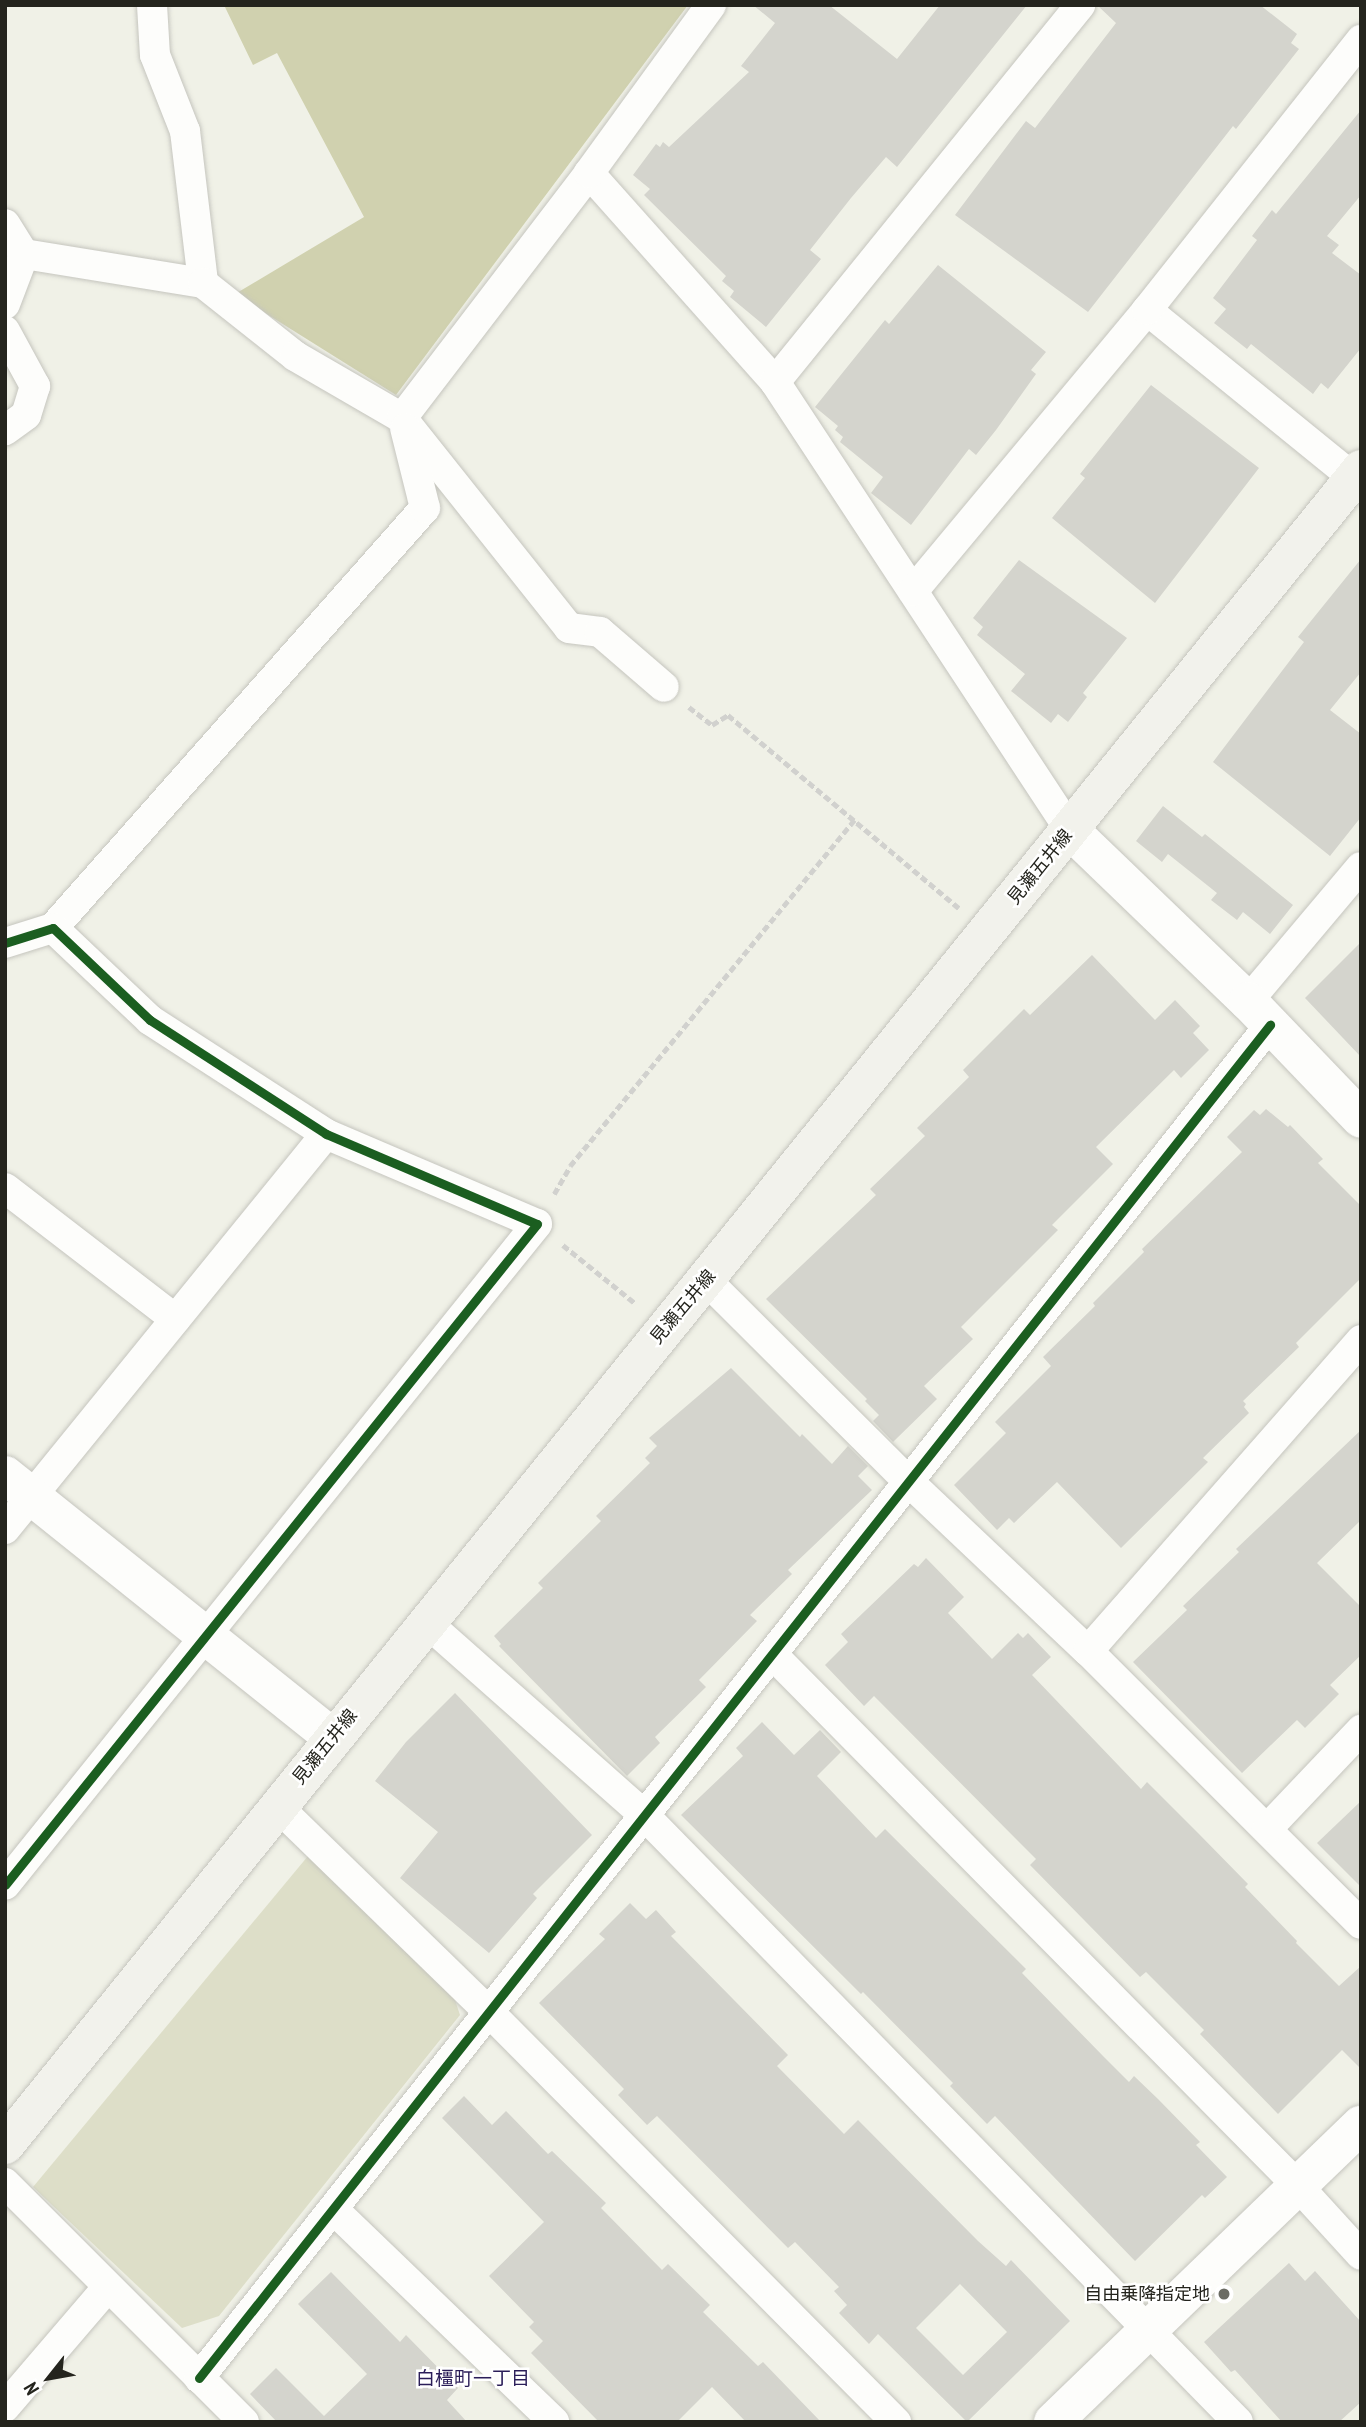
<!DOCTYPE html>
<meta charset="utf-8">
<style>
body{margin:0}
#map{position:relative;width:1366px;height:2427px;overflow:hidden;background:#f0f1e7;font-family:"PT Sans Narrow","Noto Sans JP",sans-serif}
div>[style]{position:absolute}
.green>*{inset:0;background:#dddec8}
.forest>*{inset:0;background:#d0d1af}
.building>*{inset:0;background:#d4d4cd}
.path>*{height:4.5px;margin-top:-2.25px;transform-origin:0;background:repeating-linear-gradient(90deg,#d1d1ce 0 7px,transparent 0 10.5px)}
.roads{filter:drop-shadow(0 0 2px #c5c5be) drop-shadow(0 0 2px #c5c5be)}
.minor>*{height:30px;margin:-15px;padding:0 15px;transform-origin:15px;border-radius:15px;background:#fdfdfb}
.tertiary>*{height:38px;margin:-19px;padding:0 19px;transform-origin:19px;border-radius:19px;background:#fdfdfb}
.secondary>*{height:38px;margin:-19px;padding:0 19px;transform-origin:19px;border-radius:19px;background:#f2f2ec}
.cycleway>*{height:9px;margin:-4.5px;padding:0 4.5px;transform-origin:4.5px;border-radius:4.5px;background:#1b5e20}
.dots>*{width:19px;height:19px;translate:-50% -50%;box-sizing:border-box;border:4px solid #fff;border-radius:50%}
span{translate:-50% -50%;white-space:nowrap;text-align:center;line-height:1.15;-webkit-text-stroke:5px #fff;paint-order:stroke}
.street-label{font-size:18px;color:#24241d}
.poi-label{font-size:18px;color:#24241d}
.right{translate:-100% -50%;text-align:right}
.neighbourhood-label{font-size:19px;color:#2b1e59}
.frame{position:absolute;inset:0;border:7px solid #24241d;pointer-events:none}
.north{position:absolute;left:14px;top:2343px;width:70px;height:70px;-webkit-text-stroke:5px #fff;paint-order:stroke;rotate:239deg;font-size:19px;font-weight:700;line-height:28px;text-align:center;color:#24241d}
.north::after{content:'';display:block;margin:auto;width:24px;height:32px;background:#24241d;clip-path:polygon(50% 0,100% 100%,50% 72%,0 100%)}
</style>
<div id="map">
<div class="green">
<div style="clip-path:polygon(308px 1856px,452px 1991px,460px 2015px,219px 2316px,182px 2328px,33px 2187px)"></div>
</div>
<div class="forest">
<div style="clip-path:polygon(224px 5px,688px 5px,396px 395px,235px 294px,364px 217px,277px 53px,253px 65px)"></div>
</div>
<div class="building">
<div style="clip-path:polygon(753px 5px,829px 5px,897px 59px,940px 5px,1027px 5px,897px 167px,886px 157px,851px 198px,810px 250px,821px 259px,766px 327px,730px 297px,734px 291px,722px 281px,726px 276px,644px 195px,650px 189px,633px 175px,656px 144px,660px 147px,663px 142px,669px 147px,749px 72px,741px 66px,775px 23px)"></div>
<div style="clip-path:polygon(1097px 5px,1260px 5px,1297px 34px,1291px 43px,1299px 49px,1236px 129px,1233px 126px,1088px 312px,955px 215px,1026px 121px,1035px 128px,1116px 23px)"></div>
<div style="clip-path:polygon(1361px 110px,1361px 195px,1327px 236px,1339px 245px,1332px 253px,1361px 275px,1361px 348px,1328px 389px,1321px 383px,1313px 394px,1251px 344px,1247px 349px,1214px 323px,1226px 309px,1213px 298px,1257px 240px,1252px 236px,1272px 210px,1276px 214px)"></div>
<div style="clip-path:polygon(938px 265px,1046px 352px,1031px 370px,1036px 374px,996px 430px,976px 455px,969px 449px,911px 525px,871px 493px,883px 477px,840px 442px,843px 437px,835px 430px,838px 426px,815px 407px,885px 320px,889px 324px)"></div>
<div style="clip-path:polygon(1151px 385px,1259px 468px,1155px 603px,1052px 518px,1085px 478px,1080px 474px)"></div>
<div style="clip-path:polygon(1361px 559px,1361px 672px,1330px 710px,1361px 734px,1361px 817px,1330px 856px,1213px 762px,1304px 642px,1298px 637px)"></div>
<div style="clip-path:polygon(1019px 560px,1127px 638px,1083px 693px,1087px 697px,1068px 722px,1058px 714px,1051px 723px,1011px 691px,1025px 674px,977px 635px,983px 627px,973px 618px)"></div>
<div style="clip-path:polygon(1163px 806px,1202px 837px,1205px 834px,1293px 905px,1270px 934px,1243px 912px,1237px 920px,1211px 900px,1217px 893px,1168px 854px,1162px 862px,1136px 841px)"></div>
<div style="clip-path:polygon(1361px 942px,1361px 1057px,1305px 998px)"></div>
<div style="clip-path:polygon(1092px 955px,1155px 1020px,1175px 1000px,1200px 1026px,1193px 1033px,1209px 1050px,1181px 1078px,1174px 1070px,1096px 1147px,1113px 1164px,1052px 1225px,1058px 1230px,961px 1327px,973px 1339px,924px 1386px,937px 1399px,893px 1442px,873px 1421px,879px 1415px,865px 1401px,867px 1399px,766px 1299px,876px 1195px,870px 1189px,925px 1136px,917px 1128px,969px 1077px,963px 1070px,1024px 1009px,1030px 1015px)"></div>
<div style="clip-path:polygon(1266px 1109px,1288px 1127px,1290px 1125px,1323px 1159px,1318px 1163px,1361px 1206px,1361px 1278px,1296px 1343px,1299px 1347px,1243px 1401px,1246px 1404px,1244px 1407px,1249px 1413px,1203px 1458px,1208px 1462px,1121px 1548px,1057px 1482px,1014px 1523px,1009px 1518px,997px 1530px,954px 1485px,1006px 1433px,995px 1422px,1051px 1366px,1043px 1357px,1095px 1306px,1093px 1303px,1144px 1252px,1142px 1249px,1242px 1152px,1227px 1137px,1254px 1110px,1260px 1115px)"></div>
<div style="clip-path:polygon(731px 1368px,800px 1437px,802px 1434px,832px 1464px,848px 1446px,868px 1466px,858px 1476px,872px 1490px,788px 1570px,792px 1574px,750px 1615px,757px 1621px,699px 1680px,706px 1687px,655px 1737px,660px 1743px,627px 1776px,499px 1646px,501px 1644px,494px 1636px,543px 1588px,538px 1583px,601px 1521px,596px 1516px,650px 1463px,645px 1458px,657px 1446px,649px 1438px)"></div>
<div style="clip-path:polygon(1361px 1430px,1361px 1520px,1317px 1563px,1361px 1607px,1361px 1655px,1330px 1685px,1339px 1694px,1305px 1728px,1297px 1720px,1242px 1773px,1133px 1662px,1187px 1610px,1183px 1606px,1239px 1552px,1236px 1549px)"></div>
<div style="clip-path:polygon(926px 1558px,964px 1597px,948px 1613px,992px 1659px,1018px 1633px,1023px 1638px,1028px 1633px,1051px 1657px,1032px 1675px,1141px 1789px,1147px 1782px,1199px 1834px,1248px 1884px,1245px 1887px,1297px 1941px,1296px 1943px,1339px 1986px,1361px 1966px,1361px 2069px,1342px 2050px,1278px 2114px,1200px 2034px,1204px 2030px,1146px 1972px,1140px 1977px,1030px 1865px,1036px 1859px,874px 1696px,864px 1706px,825px 1665px,848px 1642px,841px 1634px,914px 1564px,918px 1567px)"></div>
<div style="clip-path:polygon(455px 1693px,592px 1835px,533px 1894px,537px 1898px,489px 1953px,400px 1878px,438px 1832px,375px 1781px,406px 1742px)"></div>
<div style="clip-path:polygon(762px 1722px,794px 1755px,820px 1730px,841px 1752px,817px 1776px,876px 1838px,885px 1829px,1026px 1969px,1022px 1973px,1103px 2056px,1129px 2082px,1134px 2076px,1158px 2099px,1200px 2142px,1196px 2145px,1227px 2177px,1205px 2198px,1202px 2195px,1135px 2261px,995px 2116px,987px 2124px,950px 2086px,953px 2083px,863px 1992px,861px 1994px,681px 1815px,743px 1756px,736px 1748px)"></div>
<div style="clip-path:polygon(1361px 1801px,1361px 1887px,1317px 1843px)"></div>
<div style="clip-path:polygon(evenodd,630px 1903px,646px 1919px,656px 1910px,676px 1932px,671px 1936px,788px 2055px,777px 2066px,844px 2134px,858px 2120px,978px 2241px,1006px 2266px,1011px 2260px,1070px 2321px,967px 2422px,878px 2334px,869px 2344px,839px 2313px,847px 2305px,834px 2291px,839px 2287px,795px 2242px,788px 2248px,657px 2116px,647px 2125px,618px 2095px,624px 2089px,539px 2003px,605px 1939px,599px 1934px,630px 1903px,960px 2284px,1007px 2332px,963px 2375px,916px 2328px,960px 2284px)"></div>
<div style="clip-path:polygon(464px 2096px,492px 2125px,506px 2111px,548px 2154px,552px 2151px,606px 2203px,601px 2208px,662px 2270px,668px 2264px,710px 2305px,703px 2312px,758px 2366px,763px 2362px,821px 2422px,746px 2422px,712px 2387px,677px 2422px,599px 2422px,531px 2353px,543px 2341px,529px 2327px,534px 2322px,489px 2276px,544px 2222px,442px 2118px)"></div>
<div style="clip-path:polygon(1289px 2263px,1305px 2281px,1315px 2271px,1361px 2322px,1361px 2402px,1339px 2422px,1282px 2422px,1235px 2370px,1231px 2372px,1204px 2342px)"></div>
<div style="clip-path:polygon(331px 2272px,400px 2342px,406px 2335px,458px 2388px,447px 2400px,467px 2422px,277px 2422px,250px 2394px,276px 2368px,324px 2416px,367px 2374px,298px 2304px)"></div>
</div>
<div class="path">
<div style="left:689px;top:707px;width:29px;rotate:38deg"></div>
<div style="left:712px;top:725px;width:19px;rotate:-32deg"></div>
<div style="left:728px;top:715px;width:301px;rotate:39.9deg"></div>
<div style="left:554px;top:1194px;width:32px;rotate:-60deg"></div>
<div style="left:570px;top:1166px;width:448px;rotate:-50.6deg"></div>
<div style="left:563px;top:1245px;width:92px;rotate:38.9deg"></div>
</div>
<div class="roads">
<div class="minor">
<div style="left:152px;top:5px;width:50px;rotate:86.6deg"></div>
<div style="left:155px;top:55px;width:82px;rotate:68.5deg"></div>
<div style="left:185px;top:131px;width:153px;rotate:83.2deg"></div>
<div style="left:589px;top:173px;width:280px;rotate:48.3deg"></div>
<div style="left:775px;top:382px;width:536px;rotate:56.64deg"></div>
<div style="left:5px;top:224px;width:36px;rotate:58deg"></div>
<div style="left:24px;top:254px;width:181px;rotate:9.2deg"></div>
<div style="left:203px;top:283px;width:117px;rotate:38.4deg"></div>
<div style="left:295px;top:356px;width:124px;rotate:30.1deg"></div>
<div style="left:402px;top:418px;width:268px;rotate:51.5deg"></div>
<div style="left:569px;top:628px;width:31px;rotate:7deg"></div>
<div style="left:600px;top:632px;width:84px;rotate:40.7deg"></div>
<div style="left:5px;top:304px;width:53px;rotate:-69.2deg"></div>
<div style="left:1147px;top:310px;width:267px;rotate:39.1deg"></div>
<div style="left:5px;top:331px;width:63px;rotate:61.4deg"></div>
<div style="left:35px;top:386px;width:30px;rotate:107deg"></div>
<div style="left:26px;top:415px;width:26px;rotate:144deg"></div>
<div style="left:775px;top:382px;width:485px;rotate:-51deg"></div>
<div style="left:402px;top:418px;width:308px;rotate:-52.6deg"></div>
<div style="left:589px;top:173px;width:208px;rotate:-54deg"></div>
<div style="left:913px;top:591px;width:366px;rotate:-50.2deg"></div>
<div style="left:1147px;top:310px;width:345px;rotate:-51.6deg"></div>
<div style="left:53px;top:928px;width:561px;rotate:-48.47deg"></div>
<div style="left:425px;top:508px;width:82px;rotate:-104deg"></div>
<div style="left:5px;top:943px;width:50px;rotate:-17.4deg"></div>
<div style="left:53px;top:928px;width:134px;rotate:43.5deg"></div>
<div style="left:150px;top:1020px;width:210px;rotate:32.9deg"></div>
<div style="left:326px;top:1134px;width:229px;rotate:23.1deg"></div>
<div style="left:537px;top:1224px;width:848px;rotate:128.83deg"></div>
<div style="left:1248px;top:1001px;width:175px;rotate:-49.9deg"></div>
<div style="left:5px;top:1188px;width:215px;rotate:37.6deg"></div>
<div style="left:706px;top:1280px;width:286px;rotate:44.9deg"></div>
<div style="left:909px;top:1482px;width:246px;rotate:43.4deg"></div>
<div style="left:1088px;top:1651px;width:386px;rotate:45deg"></div>
<div style="left:5px;top:1529px;width:509px;rotate:-50.9deg"></div>
<div style="left:426px;top:1622px;width:291px;rotate:41.5deg"></div>
<div style="left:644px;top:1815px;width:849px;rotate:45.62deg"></div>
<div style="left:1088px;top:1651px;width:414px;rotate:-48.7deg"></div>
<div style="left:772px;top:1654px;width:748px;rotate:45.32deg"></div>
<div style="left:1298px;top:2186px;width:93px;rotate:47.6deg"></div>
<div style="left:277px;top:1806px;width:296px;rotate:44.2deg"></div>
<div style="left:489px;top:2012px;width:578px;rotate:45.21deg"></div>
<div style="left:1267px;top:1829px;width:137px;rotate:-46.5deg"></div>
<div style="left:5px;top:2183px;width:338px;rotate:45deg"></div>
<div style="left:333px;top:2209px;width:307px;rotate:43.9deg"></div>
<div style="left:199px;top:2378px;width:1726px;rotate:-51.64deg"></div>
<div style="left:5px;top:2407px;width:157px;rotate:-49.4deg"></div>
</div>
<div class="tertiary">
<div style="left:1070px;top:830px;width:247px;rotate:43.9deg"></div>
<div style="left:1248px;top:1001px;width:163px;rotate:46.2deg"></div>
<div style="left:5px;top:1475px;width:419px;rotate:38.7deg"></div>
<div style="left:1053px;top:2422px;width:428px;rotate:-44deg"></div>
</div>
<div class="secondary">
<div style="left:5px;top:2145px;width:2156px;rotate:-51.02deg"></div>
</div>
</div>
<div class="cycleway">
<div style="left:5px;top:943px;width:50px;rotate:-17.4deg"></div>
<div style="left:53px;top:928px;width:134px;rotate:43.5deg"></div>
<div style="left:150px;top:1020px;width:210px;rotate:32.9deg"></div>
<div style="left:326px;top:1134px;width:229px;rotate:23.1deg"></div>
<div style="left:537px;top:1224px;width:848px;rotate:128.83deg"></div>
<div style="left:199px;top:2378px;width:1726px;rotate:-51.64deg"></div>
</div>
<div class="dots">
<div style="left:1224px;top:2294px;background:#6b6c64"></div>
</div>
<div class="street-label">
<span style="left:1040px;top:867px;rotate:-51deg">見瀬五井線</span>
<span style="left:683px;top:1307px;rotate:-50deg">見瀬五井線</span>
<span style="left:325px;top:1747px;rotate:-51deg">見瀬五井線</span>
</div>
<div class="poi-label">
<span class="right" style="left:1210px;top:2294px">自由乗降指定地</span>
</div>
<div class="neighbourhood-label">
<span style="left:473px;top:2379px">白橿町一丁目</span>
</div>
<div class="frame"></div>
<div class="north">N</div>
</div>
